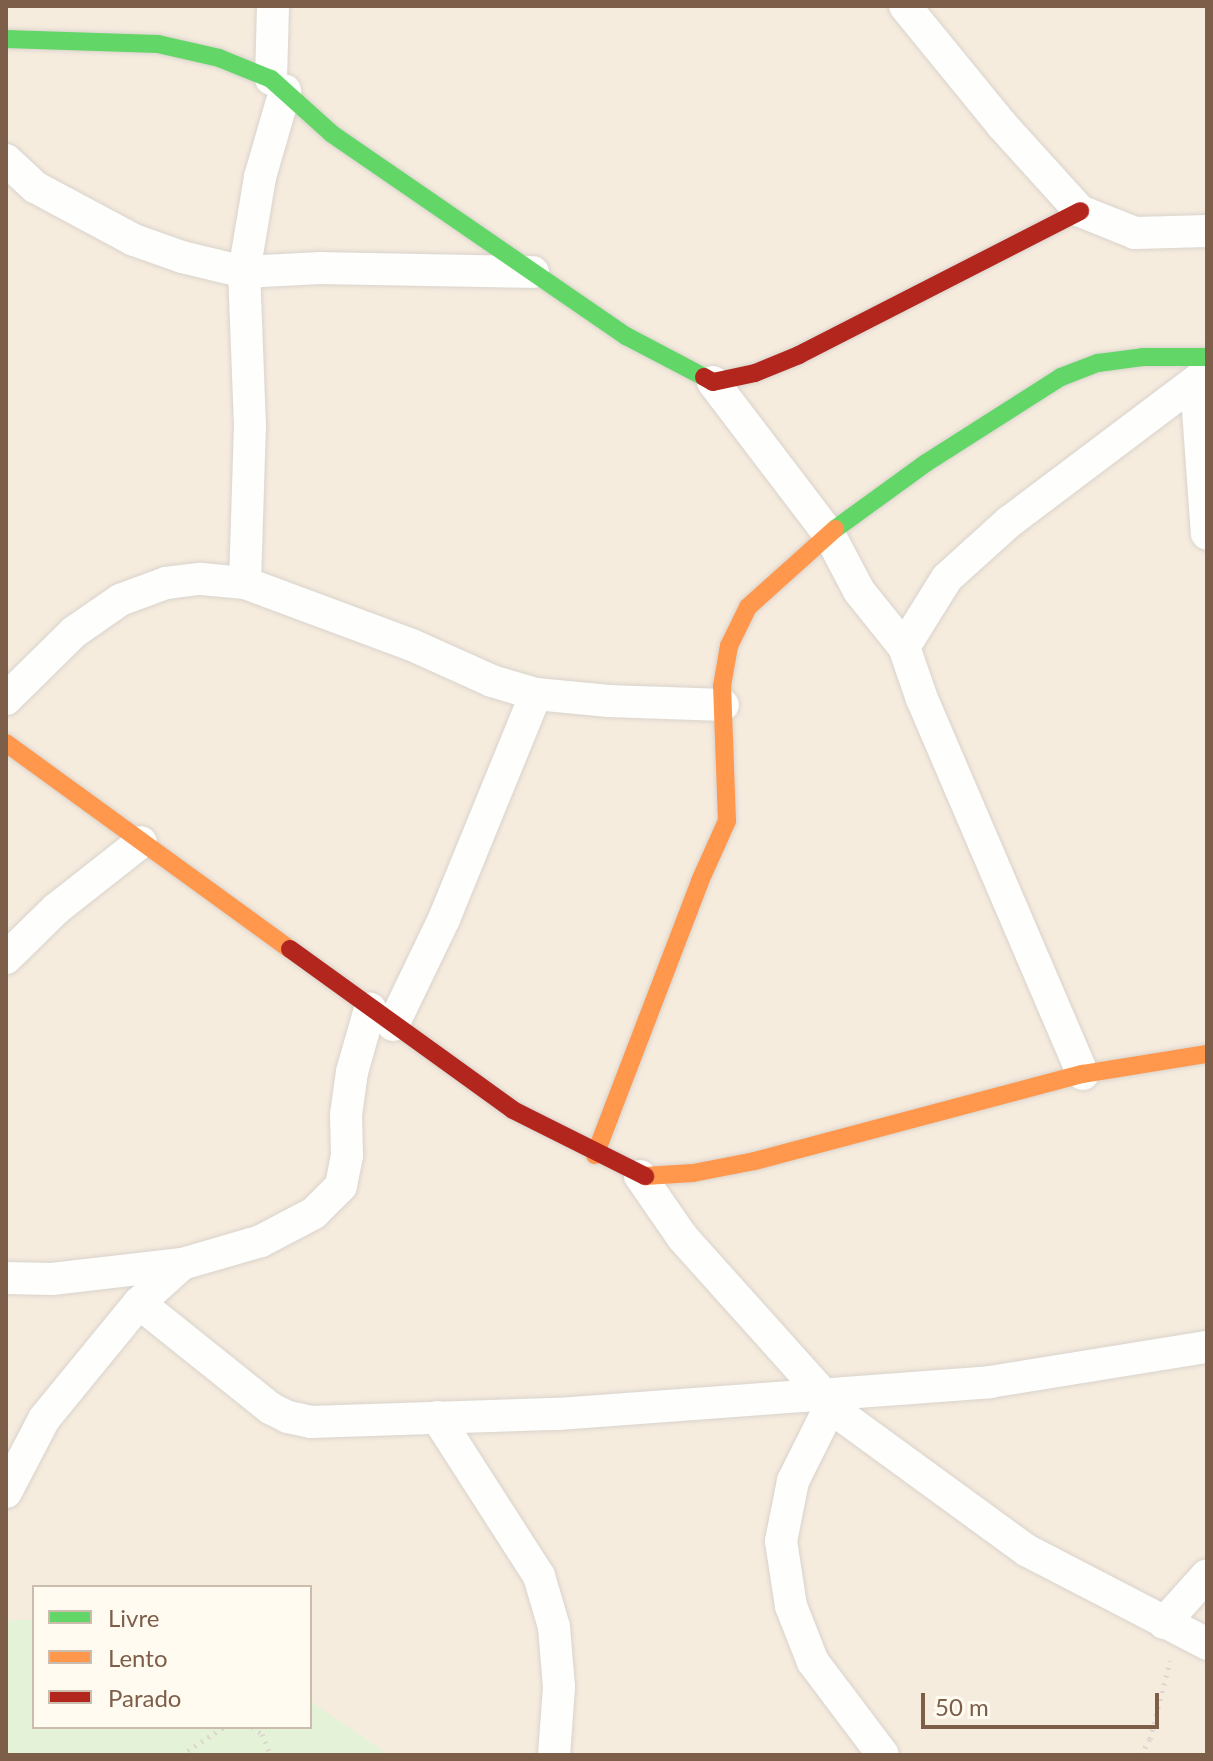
<!DOCTYPE html>
<style>
body{margin:0}
#map{position:relative;width:1213px;height:1761px;overflow:hidden;background:#f9f6ee;font-family:Lato,sans-serif}
div>[style]{position:absolute}
.residential>*{inset:0;background:#f6ecde}
.green>*{inset:0;background:#e4f2d7}
.path>*{height:5px;margin-top:-2.5px;transform-origin:0;background:repeating-linear-gradient(90deg,#dcd6ce 0 2px,transparent 0 8px)}
.roads{filter:drop-shadow(0 0 2px #d9d3cc) drop-shadow(0 0 2px #d9d3cc)}
.street>*{height:32px;margin:-16px;padding:0 16px;transform-origin:16px;border-radius:16px;background:#fefefc}
.fast>*{height:18px;margin:-9px;padding:0 9px;transform-origin:9px;border-radius:9px;background:#63d668}
.slow>*{height:18px;margin:-9px;padding:0 9px;transform-origin:9px;border-radius:9px;background:#ff974d}
.jam>*{height:18px;margin:-9px;padding:0 9px;transform-origin:9px;border-radius:9px;background:#b3261e}
span{translate:-50% -50%;white-space:nowrap;text-align:center;line-height:1.15;-webkit-text-stroke:8px #fffbf1;paint-order:stroke}
.frame{position:absolute;inset:0;border:8px solid #7d5f49;pointer-events:none}
.legend{position:absolute;left:32px;top:1585px;width:280px;height:144px;box-sizing:border-box;background:#fffbf1;border:2px solid #cbbdae;margin:0;padding:10px 14px;list-style:none;font-size:24px;color:#7d5f49}
.legend li{display:flex;align-items:center;gap:16px;height:40px}
.legend b{width:40px;border:2px solid #cbbdae}
.scale{position:absolute;left:921px;top:1693px;width:238px;height:36px;box-sizing:border-box;border:4px solid #7d5f49;border-top:0;padding-left:10px;font-size:24px;line-height:28px;white-space:nowrap;color:#7d5f49;-webkit-text-stroke:6px #fffbf1;paint-order:stroke}
</style>
<div id="map">
<div class="residential">
<div style="clip-path:polygon(evenodd,6px 6px,1207px 6px,1207px 1755px,6px 1755px,6px 6px,34px 1587px,310px 1587px,310px 1727px,34px 1727px,34px 1587px)"></div>
</div>
<div class="green">
<div style="clip-path:polygon(34px 1619px,34px 1727px,310px 1727px,310px 1701px,389px 1755px,6px 1755px,6px 1621px)"></div>
</div>
<div class="path">
<div style="left:252px;top:1727px;width:12px;rotate:35deg"></div>
<div style="left:262px;top:1734px;width:23px;rotate:67deg"></div>
<div style="left:181px;top:1755px;width:51px;rotate:-33.1deg"></div>
<div style="left:1141px;top:1755px;width:18px;rotate:-61deg"></div>
<div style="left:1150px;top:1739px;width:81px;rotate:-75.6deg"></div>
</div>
<div class="roads">
<div class="street">
<div style="left:905px;top:6px;width:154px;rotate:50.8deg"></div>
<div style="left:1002px;top:125px;width:116px;rotate:47.8deg"></div>
<div style="left:1080px;top:211px;width:59px;rotate:21.8deg"></div>
<div style="left:1135px;top:233px;width:72px;rotate:-1.6deg"></div>
<div style="left:271px;top:79px;width:73px;rotate:-88.4deg"></div>
<div style="left:6px;top:160px;width:40px;rotate:43deg"></div>
<div style="left:35px;top:187px;width:112px;rotate:28.2deg"></div>
<div style="left:134px;top:240px;width:51px;rotate:19.5deg"></div>
<div style="left:182px;top:257px;width:64px;rotate:13.6deg"></div>
<div style="left:244px;top:272px;width:77px;rotate:-3deg"></div>
<div style="left:321px;top:268px;width:212px;rotate:1.1deg"></div>
<div style="left:713px;top:382px;width:191px;rotate:52.7deg"></div>
<div style="left:829px;top:534px;width:64px;rotate:62.2deg"></div>
<div style="left:859px;top:591px;width:72px;rotate:51.2deg"></div>
<div style="left:904px;top:647px;width:55px;rotate:70.9deg"></div>
<div style="left:922px;top:699px;width:408px;rotate:66.8deg"></div>
<div style="left:1196px;top:382px;width:152px;rotate:85.9deg"></div>
<div style="left:245px;top:583px;width:157px;rotate:-88.2deg"></div>
<div style="left:250px;top:426px;width:154px;rotate:-92.2deg"></div>
<div style="left:244px;top:272px;width:96px;rotate:-80.4deg"></div>
<div style="left:260px;top:177px;width:90px;rotate:-73.8deg"></div>
<div style="left:904px;top:647px;width:81px;rotate:-58.1deg"></div>
<div style="left:947px;top:578px;width:84px;rotate:-42.1deg"></div>
<div style="left:1009px;top:522px;width:248px;rotate:-37deg"></div>
<div style="left:6px;top:699px;width:95px;rotate:-44.6deg"></div>
<div style="left:74px;top:632px;width:56px;rotate:-34.8deg"></div>
<div style="left:120px;top:600px;width:49px;rotate:-20.3deg"></div>
<div style="left:166px;top:583px;width:35px;rotate:-7deg"></div>
<div style="left:201px;top:579px;width:44px;rotate:5.2deg"></div>
<div style="left:245px;top:583px;width:178px;rotate:20.4deg"></div>
<div style="left:412px;top:645px;width:88px;rotate:24.2deg"></div>
<div style="left:492px;top:681px;width:46px;rotate:16.5deg"></div>
<div style="left:536px;top:694px;width:73px;rotate:5.5deg"></div>
<div style="left:609px;top:701px;width:114px;rotate:2deg"></div>
<div style="left:6px;top:958px;width:70px;rotate:-44.4deg"></div>
<div style="left:56px;top:909px;width:108px;rotate:-38.2deg"></div>
<div style="left:393px;top:1025px;width:118px;rotate:-64.3deg"></div>
<div style="left:444px;top:919px;width:243px;rotate:-67.8deg"></div>
<div style="left:640px;top:1176px;width:75px;rotate:55.3deg"></div>
<div style="left:683px;top:1238px;width:207px;rotate:48.1deg"></div>
<div style="left:821px;top:1392px;width:17px;rotate:59deg"></div>
<div style="left:830px;top:1407px;width:243px;rotate:36.1deg"></div>
<div style="left:1026px;top:1550px;width:204px;rotate:27.4deg"></div>
<div style="left:6px;top:1278px;width:46px;rotate:1.2deg"></div>
<div style="left:52px;top:1279px;width:131px;rotate:-6.6deg"></div>
<div style="left:139px;top:1303px;width:168px;rotate:38.7deg"></div>
<div style="left:270px;top:1408px;width:20px;rotate:27deg"></div>
<div style="left:288px;top:1417px;width:24px;rotate:12deg"></div>
<div style="left:311px;top:1422px;width:247px;rotate:-1.9deg"></div>
<div style="left:558px;top:1414px;width:433px;rotate:-4.2deg"></div>
<div style="left:990px;top:1382px;width:220px;rotate:-9.2deg"></div>
<div style="left:830px;top:1407px;width:83px;rotate:116.6deg"></div>
<div style="left:793px;top:1481px;width:61px;rotate:101.3deg"></div>
<div style="left:781px;top:1541px;width:66px;rotate:81.3deg"></div>
<div style="left:791px;top:1606px;width:60px;rotate:68.6deg"></div>
<div style="left:813px;top:1662px;width:116px;rotate:53deg"></div>
<div style="left:437px;top:1417px;width:189px;rotate:57.3deg"></div>
<div style="left:539px;top:1576px;width:53px;rotate:73.6deg"></div>
<div style="left:554px;top:1627px;width:60px;rotate:85.2deg"></div>
<div style="left:559px;top:1687px;width:68px;rotate:94.2deg"></div>
<div style="left:6px;top:1492px;width:82px;rotate:-62.5deg"></div>
<div style="left:44px;top:1419px;width:150px;rotate:-50.7deg"></div>
<div style="left:139px;top:1303px;width:58px;rotate:-42.2deg"></div>
<div style="left:182px;top:1264px;width:82px;rotate:-16.2deg"></div>
<div style="left:261px;top:1241px;width:60px;rotate:-27.8deg"></div>
<div style="left:314px;top:1213px;width:38px;rotate:-45deg"></div>
<div style="left:341px;top:1186px;width:31px;rotate:-79deg"></div>
<div style="left:347px;top:1156px;width:41px;rotate:-91.4deg"></div>
<div style="left:346px;top:1115px;width:43px;rotate:-82.1deg"></div>
<div style="left:352px;top:1072px;width:66px;rotate:-74.1deg"></div>
<div style="left:1164px;top:1623px;width:64px;rotate:-48.1deg"></div>
</div>
<div class="fast">
<div style="left:6px;top:39px;width:152px;rotate:1.9deg"></div>
<div style="left:158px;top:44px;width:63px;rotate:12.9deg"></div>
<div style="left:219px;top:58px;width:56px;rotate:22deg"></div>
<div style="left:271px;top:79px;width:82px;rotate:42deg"></div>
<div style="left:332px;top:134px;width:357px;rotate:34.5deg"></div>
<div style="left:626px;top:336px;width:88px;rotate:27.7deg"></div>
<div style="left:835px;top:529px;width:112px;rotate:-36deg"></div>
<div style="left:926px;top:463px;width:160px;rotate:-32.5deg"></div>
<div style="left:1061px;top:377px;width:40px;rotate:-21deg"></div>
<div style="left:1098px;top:363px;width:45px;rotate:-7.6deg"></div>
<div style="left:1143px;top:357px;width:64px"></div>
</div>
<div class="slow">
<div style="left:6px;top:743px;width:351px;rotate:36deg"></div>
<div style="left:595px;top:1155px;width:293px;rotate:-69deg"></div>
<div style="left:700px;top:881px;width:66px;rotate:-65.8deg"></div>
<div style="left:727px;top:821px;width:135px;rotate:-92.1deg"></div>
<div style="left:722px;top:686px;width:41px;rotate:-80.1deg"></div>
<div style="left:729px;top:646px;width:43px;rotate:-64deg"></div>
<div style="left:748px;top:607px;width:117px;rotate:-41.9deg"></div>
<div style="left:645px;top:1176px;width:48px;rotate:-3.6deg"></div>
<div style="left:693px;top:1173px;width:63px;rotate:-11deg"></div>
<div style="left:755px;top:1161px;width:339px;rotate:-14.9deg"></div>
<div style="left:1083px;top:1074px;width:126px;rotate:-9.2deg"></div>
</div>
<div class="jam">
<div style="left:704px;top:377px;width:10px;rotate:29deg"></div>
<div style="left:713px;top:382px;width:43px;rotate:-12.1deg"></div>
<div style="left:755px;top:373px;width:48px;rotate:-22.2deg"></div>
<div style="left:799px;top:355px;width:316px;rotate:-27.1deg"></div>
<div style="left:290px;top:949px;width:275px;rotate:35.8deg"></div>
<div style="left:513px;top:1110px;width:148px;rotate:26.6deg"></div>
</div>
</div>
<div class="frame"></div>
<ul class="legend">
<li><b style="height:10px;background:#63d668"></b>Livre</li>
<li><b style="height:10px;background:#ff974d"></b>Lento</li>
<li><b style="height:10px;background:#b3261e"></b>Parado</li>
</ul>
<div class="scale">50 m</div>
</div>
